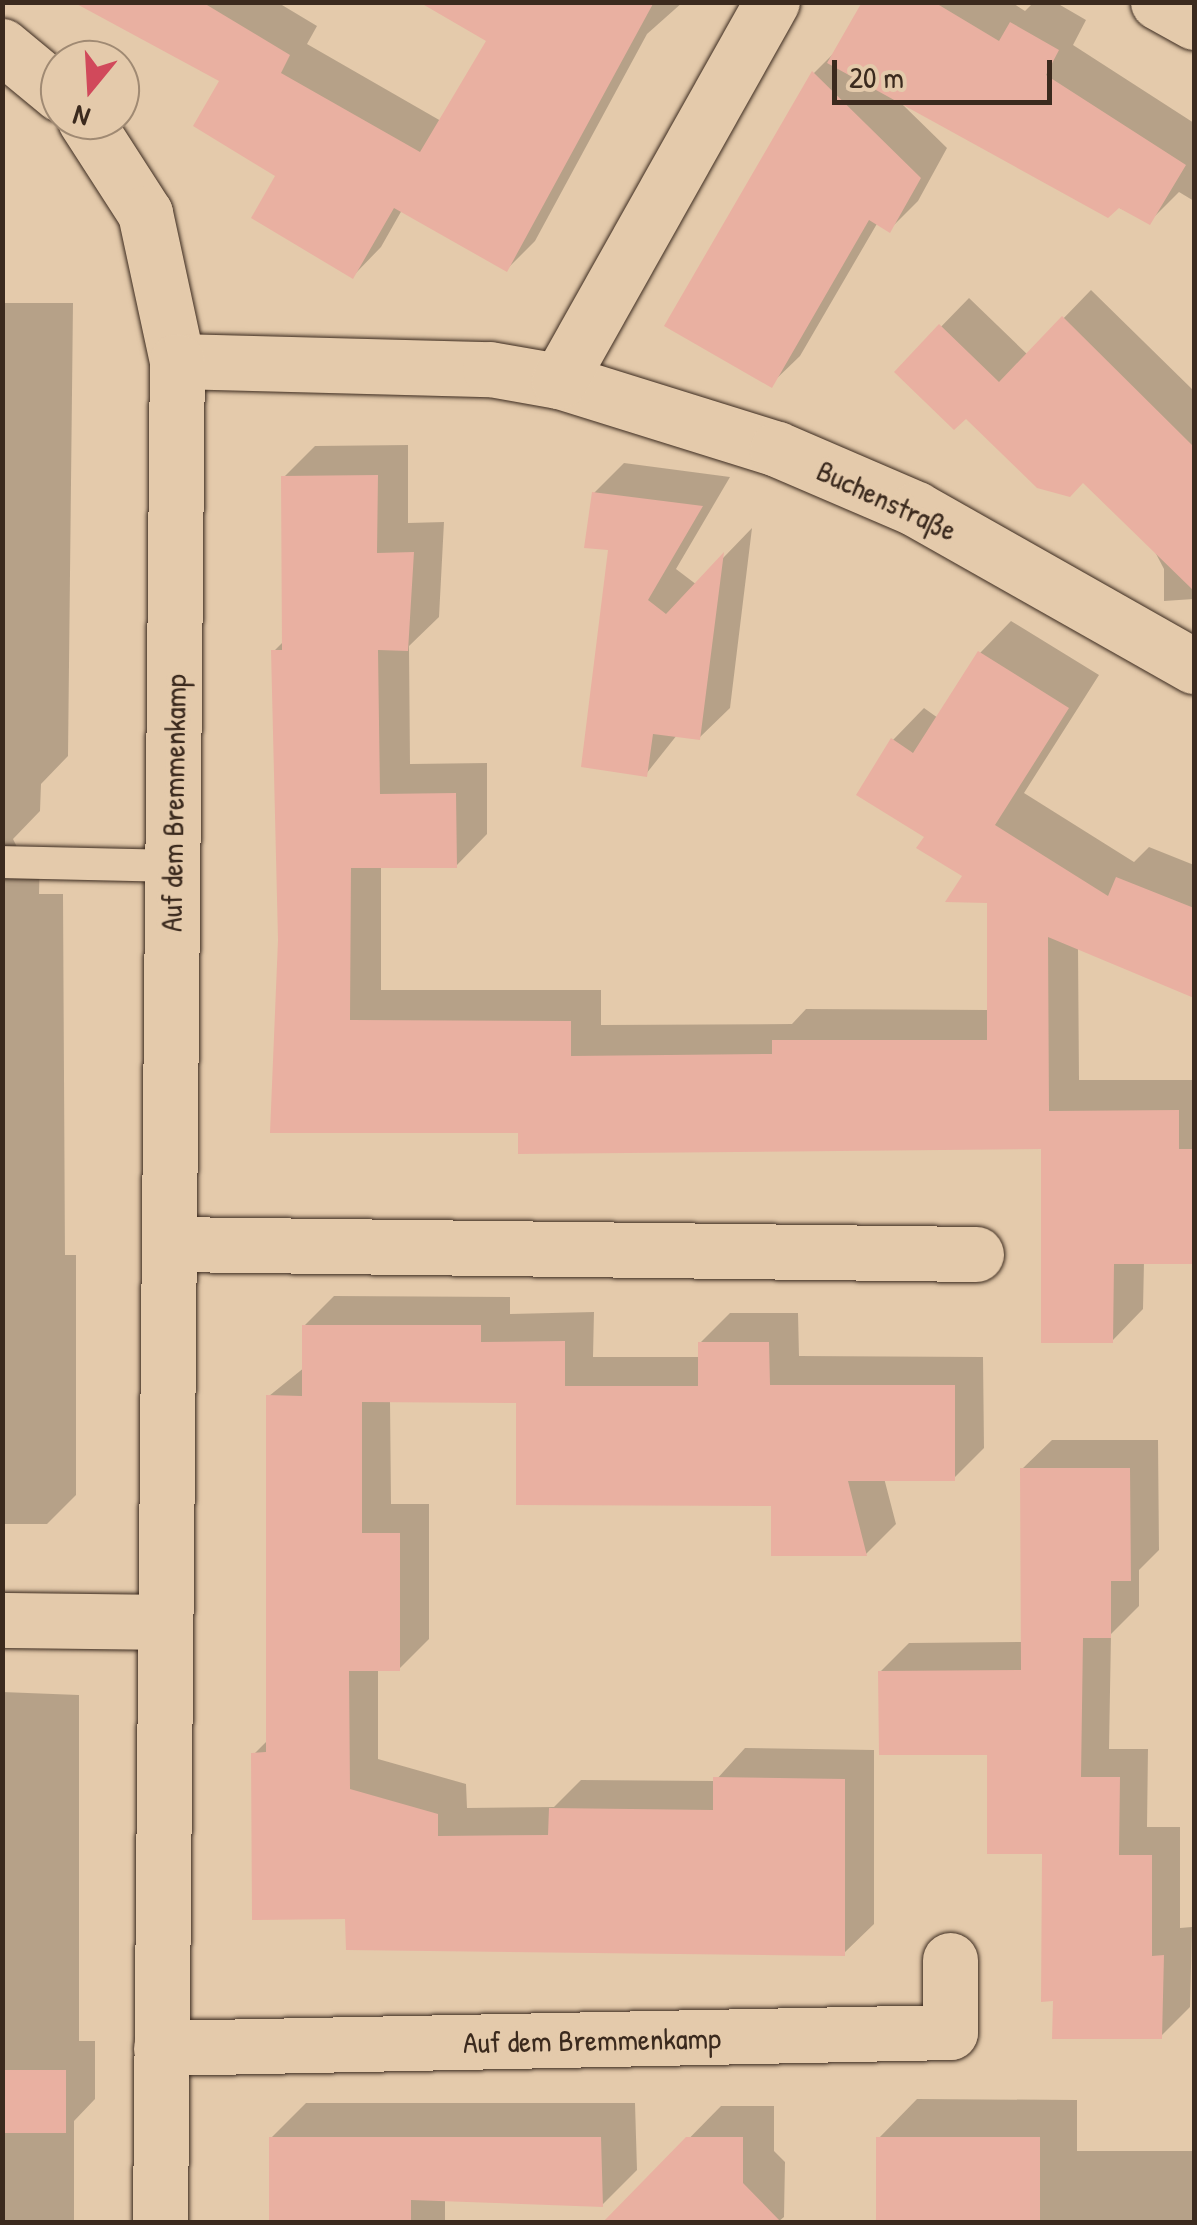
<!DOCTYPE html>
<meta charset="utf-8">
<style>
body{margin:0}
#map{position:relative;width:1197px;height:2225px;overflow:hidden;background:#e4caab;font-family:"Patrick Hand",sans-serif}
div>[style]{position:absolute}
.shadow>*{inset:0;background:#0003}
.building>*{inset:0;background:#e9b0a1;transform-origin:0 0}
.roads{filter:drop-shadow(0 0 2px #3b2a1e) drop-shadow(0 0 2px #3b2a1e)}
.service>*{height:32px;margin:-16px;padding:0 16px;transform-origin:16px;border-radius:16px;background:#e4caab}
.minor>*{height:55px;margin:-27.5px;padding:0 27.5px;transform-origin:27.5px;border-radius:27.5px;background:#e4caab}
span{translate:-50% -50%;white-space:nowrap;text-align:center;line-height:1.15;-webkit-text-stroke:9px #e4caab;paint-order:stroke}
.street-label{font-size:30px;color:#3b2a1e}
.frame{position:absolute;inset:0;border:5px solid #3b2a1e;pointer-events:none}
.north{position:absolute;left:40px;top:40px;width:100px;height:100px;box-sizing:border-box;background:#e4caab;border:2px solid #a08a73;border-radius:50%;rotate:198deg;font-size:28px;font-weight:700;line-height:40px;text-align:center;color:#3b2a1e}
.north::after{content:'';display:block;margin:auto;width:35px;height:45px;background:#d1495b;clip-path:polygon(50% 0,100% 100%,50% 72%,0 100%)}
.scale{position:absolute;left:832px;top:60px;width:220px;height:45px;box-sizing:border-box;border:5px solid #3b2a1e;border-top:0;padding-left:12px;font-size:30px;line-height:35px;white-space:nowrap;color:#3b2a1e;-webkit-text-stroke:8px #e4caab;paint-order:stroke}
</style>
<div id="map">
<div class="shadow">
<div style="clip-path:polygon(131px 2px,277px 2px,317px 26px,307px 44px,441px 121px,489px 40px,468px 2px,683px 2px,647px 34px,535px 241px,507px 269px,402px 210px,381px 247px,353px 276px,279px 175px,222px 80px)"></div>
<div style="clip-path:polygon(864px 2px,1011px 2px,1025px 11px,1034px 2px,1055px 2px,1086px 20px,1073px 45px,1194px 123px,1194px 201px,1179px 192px,1149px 222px,901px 103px,947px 148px,918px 201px,890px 229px,878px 222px,800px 356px,771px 384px,668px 325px,814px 73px,838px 49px)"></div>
<div style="clip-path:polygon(1091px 290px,1194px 391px,1194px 599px,1164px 601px,1164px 569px,1153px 548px,1083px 480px,897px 372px,969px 298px,1028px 355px)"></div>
<div style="clip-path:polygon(2px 303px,73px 303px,68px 756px,41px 784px,40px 811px,13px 839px,19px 851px,40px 854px,39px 894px,63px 894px,65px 1255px,76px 1255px,76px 1495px,47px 1524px,2px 1524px)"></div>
<div style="clip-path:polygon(408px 445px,408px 523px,444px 522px,439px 617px,409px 646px,410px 764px,487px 763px,487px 834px,456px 866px,381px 865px,381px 990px,601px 990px,601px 1025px,792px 1024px,806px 1009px,989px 1010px,989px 900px,927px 837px,893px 740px,924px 708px,938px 718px,980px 653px,1011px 621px,1099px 675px,1024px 793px,1134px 862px,1149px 847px,1194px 865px,1194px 995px,1078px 947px,1079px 1080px,1194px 1080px,1194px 1246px,1179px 1262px,1144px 1262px,1143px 1309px,1112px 1341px,1044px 1147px,520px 1130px,272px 1131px,280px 940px,274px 651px,285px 640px,284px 477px,315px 446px)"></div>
<div style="clip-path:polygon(624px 463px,730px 477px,676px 569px,697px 585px,752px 528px,730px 708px,699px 738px,677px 735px,646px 774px,611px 548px,594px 493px)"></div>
<div style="clip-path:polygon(334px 1296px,510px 1297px,510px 1314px,594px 1312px,593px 1357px,700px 1357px,700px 1343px,730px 1313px,798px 1313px,799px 1356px,983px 1357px,984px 1448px,954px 1478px,884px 1478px,896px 1524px,866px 1554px,773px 1504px,518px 1400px,390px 1400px,391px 1504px,429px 1504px,429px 1639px,399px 1669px,378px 1669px,378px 1759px,466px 1784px,467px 1808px,554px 1807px,581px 1780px,715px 1781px,745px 1748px,874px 1750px,874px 1924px,844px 1953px,348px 1917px,254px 1754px,269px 1739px,269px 1396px,305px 1367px,304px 1326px)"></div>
<div style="clip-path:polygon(1052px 1440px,1158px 1440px,1159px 1550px,1139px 1570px,1139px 1606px,1111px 1634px,1109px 1749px,1148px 1749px,1147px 1827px,1180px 1827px,1180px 1928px,1192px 1927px,1190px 2007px,1161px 2036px,1055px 1999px,1044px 1852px,990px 1752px,880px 1672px,909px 1643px,1023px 1642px,1022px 1469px)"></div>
<div style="clip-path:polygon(2px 1692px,79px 1695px,79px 2041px,95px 2041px,95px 2099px,74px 2121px,74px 2222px,2px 2222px)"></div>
<div style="clip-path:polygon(917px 2099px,1077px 2100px,1077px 2151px,1194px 2151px,1194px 2222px,879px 2222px,879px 2138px)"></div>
<div style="clip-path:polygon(306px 2103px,635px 2103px,637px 2170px,602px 2205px,445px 2199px,445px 2222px,272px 2222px,271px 2138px)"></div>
<div style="clip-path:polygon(721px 2106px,774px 2106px,774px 2151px,785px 2162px,784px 2217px,778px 2222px,607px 2222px)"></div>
</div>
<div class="building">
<div style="clip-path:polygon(73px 2px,202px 2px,290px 55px,281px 73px,420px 152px,486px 41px,419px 2px,654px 2px,507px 272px,394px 208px,353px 279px,251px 218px,275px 176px,193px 126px,219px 81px)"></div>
<div style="clip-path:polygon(862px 2px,934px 2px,999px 41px,1010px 22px,1059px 50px,1046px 75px,1186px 165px,1150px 225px,1119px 208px,1108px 218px,827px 63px)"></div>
<div style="clip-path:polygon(812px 71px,921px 178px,890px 233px,869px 220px,772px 388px,664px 326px)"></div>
<div style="clip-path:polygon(1062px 316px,1194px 447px,1194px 591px,1083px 483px,1070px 497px,1037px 488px,966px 419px,954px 430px,894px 372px,939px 324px,999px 382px)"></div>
<div style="clip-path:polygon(378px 475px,377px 553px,414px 552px,408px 651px,378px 650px,380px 794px,456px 793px,457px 868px,351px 868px,350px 1020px,571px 1021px,571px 1056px,772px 1054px,772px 1040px,987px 1040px,987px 903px,945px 902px,962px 876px,916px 848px,924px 837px,856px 795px,891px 738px,913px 753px,978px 651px,1069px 708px,995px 825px,1108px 896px,1116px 877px,1194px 908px,1194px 998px,1048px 937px,1049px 1111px,1179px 1110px,1179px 1149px,1194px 1149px,1194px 1264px,1114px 1264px,1113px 1343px,1041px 1343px,1041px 1149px,518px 1154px,518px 1133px,270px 1133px,278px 940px,271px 650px,282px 650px,281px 476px)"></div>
<div style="clip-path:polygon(592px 492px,703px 506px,648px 600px,666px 614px,724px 552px,700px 740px,653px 734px,647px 777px,581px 767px,608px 550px,584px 548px)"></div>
<div style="clip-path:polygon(302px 1325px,481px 1325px,481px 1342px,565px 1341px,565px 1386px,698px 1386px,698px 1342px,769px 1342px,770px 1385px,955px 1385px,955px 1481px,848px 1481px,867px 1556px,771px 1556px,771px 1506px,516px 1505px,516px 1403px,362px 1402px,362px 1533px,400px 1533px,400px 1671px,349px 1671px,350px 1789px,438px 1814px,438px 1836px,548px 1835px,549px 1808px,713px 1810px,713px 1777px,845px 1779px,845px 1956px,346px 1950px,345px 1919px,252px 1920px,251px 1753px,266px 1752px,266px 1395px,302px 1396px)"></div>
<div style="clip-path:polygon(1020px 1468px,1130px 1468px,1131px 1581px,1111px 1581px,1111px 1638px,1083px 1638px,1081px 1777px,1120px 1777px,1119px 1855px,1152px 1855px,1152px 1956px,1164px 1955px,1162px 2039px,1052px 2039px,1053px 2001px,1041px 2002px,1042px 1854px,987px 1854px,987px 1755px,879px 1755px,878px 1671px,1021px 1670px)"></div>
<div style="left:2px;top:2070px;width:64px;height:63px"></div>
<div style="clip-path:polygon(269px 2137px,601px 2137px,603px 2207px,411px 2200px,411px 2222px,269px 2222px)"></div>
<div style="clip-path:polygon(686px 2137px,743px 2137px,743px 2183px,781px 2222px,603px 2222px)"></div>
<div style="left:876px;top:2137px;width:164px;height:85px"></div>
</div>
<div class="roads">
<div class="service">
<div style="left:2px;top:862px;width:170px;rotate:1.3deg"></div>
</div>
<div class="minor">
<div style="left:1158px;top:2px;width:41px;rotate:29.1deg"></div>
<div style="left:2px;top:46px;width:75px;rotate:39.6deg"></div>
<div style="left:85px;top:120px;width:111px;rotate:57.2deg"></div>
<div style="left:145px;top:213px;width:151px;rotate:77.8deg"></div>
<div style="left:177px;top:361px;width:313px;rotate:1.5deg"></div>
<div style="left:490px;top:369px;width:70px;rotate:9.9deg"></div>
<div style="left:559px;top:381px;width:228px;rotate:17.3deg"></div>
<div style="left:777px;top:449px;width:151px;rotate:23.3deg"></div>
<div style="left:916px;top:509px;width:319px;rotate:29.5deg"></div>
<div style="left:559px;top:381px;width:435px;rotate:-60.7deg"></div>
<div style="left:169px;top:1244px;width:807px;rotate:0.71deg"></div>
<div style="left:2px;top:1620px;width:163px;rotate:0.7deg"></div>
<div style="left:161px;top:2048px;width:789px;rotate:-1.16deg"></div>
<div style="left:950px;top:2032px;width:72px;rotate:-90deg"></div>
<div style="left:160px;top:2222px;width:1861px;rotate:-89.48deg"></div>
</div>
</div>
<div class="street-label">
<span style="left:887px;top:500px;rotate:25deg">Buchenstraße</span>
<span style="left:173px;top:803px;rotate:-89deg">Auf dem Bremmenkamp</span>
<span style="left:592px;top:2040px;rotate:-1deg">Auf dem Bremmenkamp</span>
</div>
<div class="frame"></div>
<div class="north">N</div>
<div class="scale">20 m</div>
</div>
